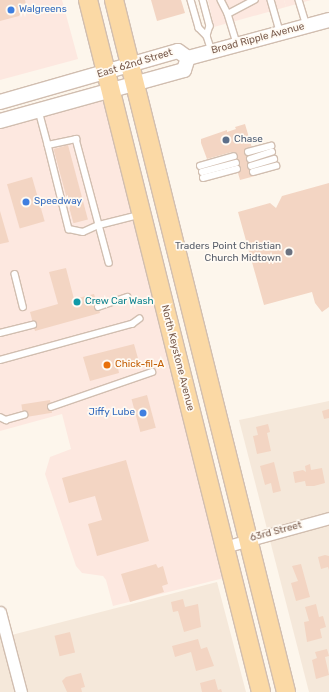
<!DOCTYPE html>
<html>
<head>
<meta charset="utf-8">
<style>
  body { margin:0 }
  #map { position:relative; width:329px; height:692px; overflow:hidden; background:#fdf6ec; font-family:Rubik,sans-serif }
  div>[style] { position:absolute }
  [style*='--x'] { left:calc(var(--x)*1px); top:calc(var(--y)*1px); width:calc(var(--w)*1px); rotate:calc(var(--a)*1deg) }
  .residential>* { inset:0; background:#f5e8da }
  .commercial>* { inset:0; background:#fde8e0 }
  .building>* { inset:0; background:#f3d5c3; transform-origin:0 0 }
  .roads { filter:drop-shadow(1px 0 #d1beb0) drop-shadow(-1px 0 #d1beb0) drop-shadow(0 1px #d1beb0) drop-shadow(0 -1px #d1beb0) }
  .service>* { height:5.5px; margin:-2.75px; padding:0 2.75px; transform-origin:2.75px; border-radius:2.75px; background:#fff }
  .minor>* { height:11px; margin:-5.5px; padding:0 5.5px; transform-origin:5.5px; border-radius:5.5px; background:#fff }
  .tertiary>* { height:14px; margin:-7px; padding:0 7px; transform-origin:7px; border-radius:7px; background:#fff }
  .primary>* { height:18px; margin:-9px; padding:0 9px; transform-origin:9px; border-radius:9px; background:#fbd9a5 }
  .dots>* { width:11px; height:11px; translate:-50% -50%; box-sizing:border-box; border:2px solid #fffaf3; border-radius:50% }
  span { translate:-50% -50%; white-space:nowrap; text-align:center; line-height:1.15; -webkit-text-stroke:3.5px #fffaf3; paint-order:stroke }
  .shop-label { font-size:10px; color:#366cbe }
  .left { translate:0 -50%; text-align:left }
  .right { translate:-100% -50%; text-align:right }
  .street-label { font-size:10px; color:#7a5c4d }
  .service-label { font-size:10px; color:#4e5e75 }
  .worship-label { font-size:10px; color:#5b616d }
  .culture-label { font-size:10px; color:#0d838f }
  .food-label { font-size:10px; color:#c56008 }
</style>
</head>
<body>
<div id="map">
  <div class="residential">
    <i style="clip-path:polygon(329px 401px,329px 692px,309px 692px,239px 420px)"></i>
    <i style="clip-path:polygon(217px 582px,246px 692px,0 692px,0 638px)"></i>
  </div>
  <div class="commercial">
    <i style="clip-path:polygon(0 0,62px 0,78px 59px,0 80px)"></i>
    <i style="clip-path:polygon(208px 0,284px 0,286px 7px,214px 27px)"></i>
    <i style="clip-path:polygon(284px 0,311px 0,286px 7px)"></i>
    <i style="clip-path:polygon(101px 100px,108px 107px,224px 578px,113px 606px,106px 580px,103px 576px,82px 573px,76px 566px,45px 474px,50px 457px,71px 449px,62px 414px,0 431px,0 127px)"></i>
  </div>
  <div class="building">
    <i style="clip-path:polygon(0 0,25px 0,26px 5px,19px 16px,0 21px)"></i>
    <i style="clip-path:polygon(151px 0,181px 0,185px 13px,157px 21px)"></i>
    <i style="clip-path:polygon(245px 124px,252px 148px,247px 150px,255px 176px,240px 180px,232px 152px,207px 159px,201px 143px,201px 139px,227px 130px,227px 132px,236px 129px,235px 127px)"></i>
    <i style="left:68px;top:145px;width:77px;height:15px;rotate:75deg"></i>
    <i style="left:32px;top:177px;width:46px;height:26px;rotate:74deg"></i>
    <i style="clip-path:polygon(329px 183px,329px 307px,322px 312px,315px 303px,312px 292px,264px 305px,238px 212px,270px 203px,276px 208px,282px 196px)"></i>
    <i style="clip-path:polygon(0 211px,9px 242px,0 244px)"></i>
    <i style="clip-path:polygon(66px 268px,74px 299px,94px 294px,100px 313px,35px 331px,30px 312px,58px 304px,49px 272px)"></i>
    <i style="clip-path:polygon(134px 344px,139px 362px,118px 368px,119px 373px,90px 381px,83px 357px)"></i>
    <i style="left:147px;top:395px;width:34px;height:16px;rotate:75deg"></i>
    <i style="left:50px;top:400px;width:13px;height:29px;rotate:81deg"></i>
    <i style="clip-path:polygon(329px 409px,329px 418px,324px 419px,322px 411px)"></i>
    <i style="clip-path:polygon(268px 424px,270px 432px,267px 433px,271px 451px,257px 454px,253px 436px,258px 435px,256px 427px)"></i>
    <i style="clip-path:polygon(126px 460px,149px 541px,97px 556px,88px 524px,102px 520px,95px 496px,69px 503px,62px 478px)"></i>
    <i style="clip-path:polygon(274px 462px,281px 491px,273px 493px,271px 483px,265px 485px,260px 466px)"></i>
    <i style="clip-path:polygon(310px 464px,311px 470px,322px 468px,325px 483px,314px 486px,306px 486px,305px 481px,295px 483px,293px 472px,303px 470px,306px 472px,305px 466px)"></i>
    <i style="clip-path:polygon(325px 555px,329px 556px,329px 570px,328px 567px,321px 569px,318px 557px)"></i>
    <i style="clip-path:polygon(156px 564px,158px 568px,163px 566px,168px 584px,162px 586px,164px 592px,130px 602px,121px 574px)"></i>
    <i style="clip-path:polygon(301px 564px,310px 597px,296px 601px,291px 583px,298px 581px,292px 566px)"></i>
    <i style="clip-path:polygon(183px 599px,185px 607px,198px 604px,201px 627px,184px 632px,178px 611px,173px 612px,171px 602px)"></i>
    <i style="clip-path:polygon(316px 604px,319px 617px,323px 616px,326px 627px,320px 629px,322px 638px,307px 642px,304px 622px,309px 621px,305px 607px)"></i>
    <i style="left:70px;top:632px;width:21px;height:16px;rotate:76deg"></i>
    <i style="clip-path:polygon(198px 639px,201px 649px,207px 647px,214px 666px,196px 671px,191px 652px,175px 657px,172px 646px)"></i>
    <i style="clip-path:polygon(327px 649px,329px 656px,325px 657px,329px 675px,316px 679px,312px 660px,317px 658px,315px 652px)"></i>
    <i style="clip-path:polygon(81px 673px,85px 687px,81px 688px,82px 692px,67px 692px,62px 681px,66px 677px)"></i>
    <i style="clip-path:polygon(215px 679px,218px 690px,221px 689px,222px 692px,202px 692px,200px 683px)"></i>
  </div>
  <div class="roads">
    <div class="service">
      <i style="--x:191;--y:0;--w:29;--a:74"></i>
      <i style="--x:199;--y:28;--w:11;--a:45"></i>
      <i style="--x:203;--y:0;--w:27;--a:75"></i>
      <i style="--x:210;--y:26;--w:10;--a:107"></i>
      <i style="--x:207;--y:36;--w:16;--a:72"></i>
      <i style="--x:221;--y:0;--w:16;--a:63"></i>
      <i style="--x:228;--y:14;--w:31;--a:73"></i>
      <i style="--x:271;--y:0;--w:33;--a:74"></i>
      <i style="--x:299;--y:0;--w:27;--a:73"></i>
      <i style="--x:228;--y:14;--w:30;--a:-28"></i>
      <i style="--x:39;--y:111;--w:35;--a:75"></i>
      <i style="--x:48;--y:145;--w:29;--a:-12"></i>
      <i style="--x:76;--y:139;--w:89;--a:75"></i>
      <i style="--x:99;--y:225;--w:41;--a:-14"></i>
      <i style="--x:48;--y:145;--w:87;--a:76"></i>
      <i style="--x:69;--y:229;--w:14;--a:12"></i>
      <i style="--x:83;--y:232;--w:17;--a:-24"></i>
      <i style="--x:99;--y:225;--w:39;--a:75"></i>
      <i style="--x:248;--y:152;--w:24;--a:-15"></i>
      <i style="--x:250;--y:159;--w:23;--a:-18"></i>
      <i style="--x:200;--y:166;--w:35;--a:-16"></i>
      <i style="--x:251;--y:166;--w:24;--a:-17"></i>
      <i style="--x:202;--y:172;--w:35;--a:-15"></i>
      <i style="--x:253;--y:172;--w:24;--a:-15"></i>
      <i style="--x:203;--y:178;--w:35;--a:-15"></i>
      <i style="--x:15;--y:274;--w:34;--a:76"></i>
      <i style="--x:98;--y:307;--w:31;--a:-19"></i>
      <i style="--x:0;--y:333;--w:34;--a:-14"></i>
      <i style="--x:0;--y:360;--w:137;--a:-15.3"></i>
      <i style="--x:132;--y:324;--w:9;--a:-36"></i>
      <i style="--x:51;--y:407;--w:107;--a:-19.1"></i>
      <i style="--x:0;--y:417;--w:7;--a:27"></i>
      <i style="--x:6;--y:420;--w:19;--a:-16"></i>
    </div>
    <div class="minor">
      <i style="--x:224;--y:547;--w:109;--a:-15.4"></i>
      <i style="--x:0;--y:612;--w:83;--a:75.3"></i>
    </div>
    <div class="tertiary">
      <i style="--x:188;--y:58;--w:146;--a:-15.1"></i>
      <i style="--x:0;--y:102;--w:185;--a:-16"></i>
      <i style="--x:178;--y:51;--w:12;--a:35"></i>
      <i style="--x:0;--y:121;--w:191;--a:-15.5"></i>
      <i style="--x:184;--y:70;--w:13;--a:-72"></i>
    </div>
    <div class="primary">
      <i style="--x:88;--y:0;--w:713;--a:75.96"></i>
      <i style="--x:114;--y:0;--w:713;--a:76.04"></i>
    </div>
  </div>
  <div class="dots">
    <i style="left:11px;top:10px;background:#3f7fe0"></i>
    <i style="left:226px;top:140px;background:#5c6f8a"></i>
    <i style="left:26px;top:202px;background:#3f7fe0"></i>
    <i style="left:289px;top:252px;background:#6b7280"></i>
    <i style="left:77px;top:302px;background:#0f9aa8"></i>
    <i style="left:107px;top:365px;background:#e8710a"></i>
    <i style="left:143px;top:413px;background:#3f7fe0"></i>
  </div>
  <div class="shop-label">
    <span class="left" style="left:19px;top:10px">Walgreens</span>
    <span class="left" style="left:34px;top:202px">Speedway</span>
    <span class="right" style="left:135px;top:413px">Jiffy Lube</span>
  </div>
  <div class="street-label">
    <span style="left:258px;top:39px;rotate:-15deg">Broad Ripple Avenue</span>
    <span style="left:135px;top:64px;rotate:-17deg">East 62nd Street</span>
    <span style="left:177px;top:358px;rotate:76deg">North Keystone Avenue</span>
    <span style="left:276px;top:532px;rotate:-15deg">63rd Street</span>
  </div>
  <div class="service-label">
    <span class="left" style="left:234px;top:140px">Chase</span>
  </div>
  <div class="worship-label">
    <span class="right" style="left:281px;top:252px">Traders Point Christian<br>Church Midtown</span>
  </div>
  <div class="culture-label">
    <span class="left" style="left:85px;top:302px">Crew Car Wash</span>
  </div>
  <div class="food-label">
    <span class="left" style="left:115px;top:365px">Chick-fil-A</span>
  </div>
</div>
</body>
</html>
